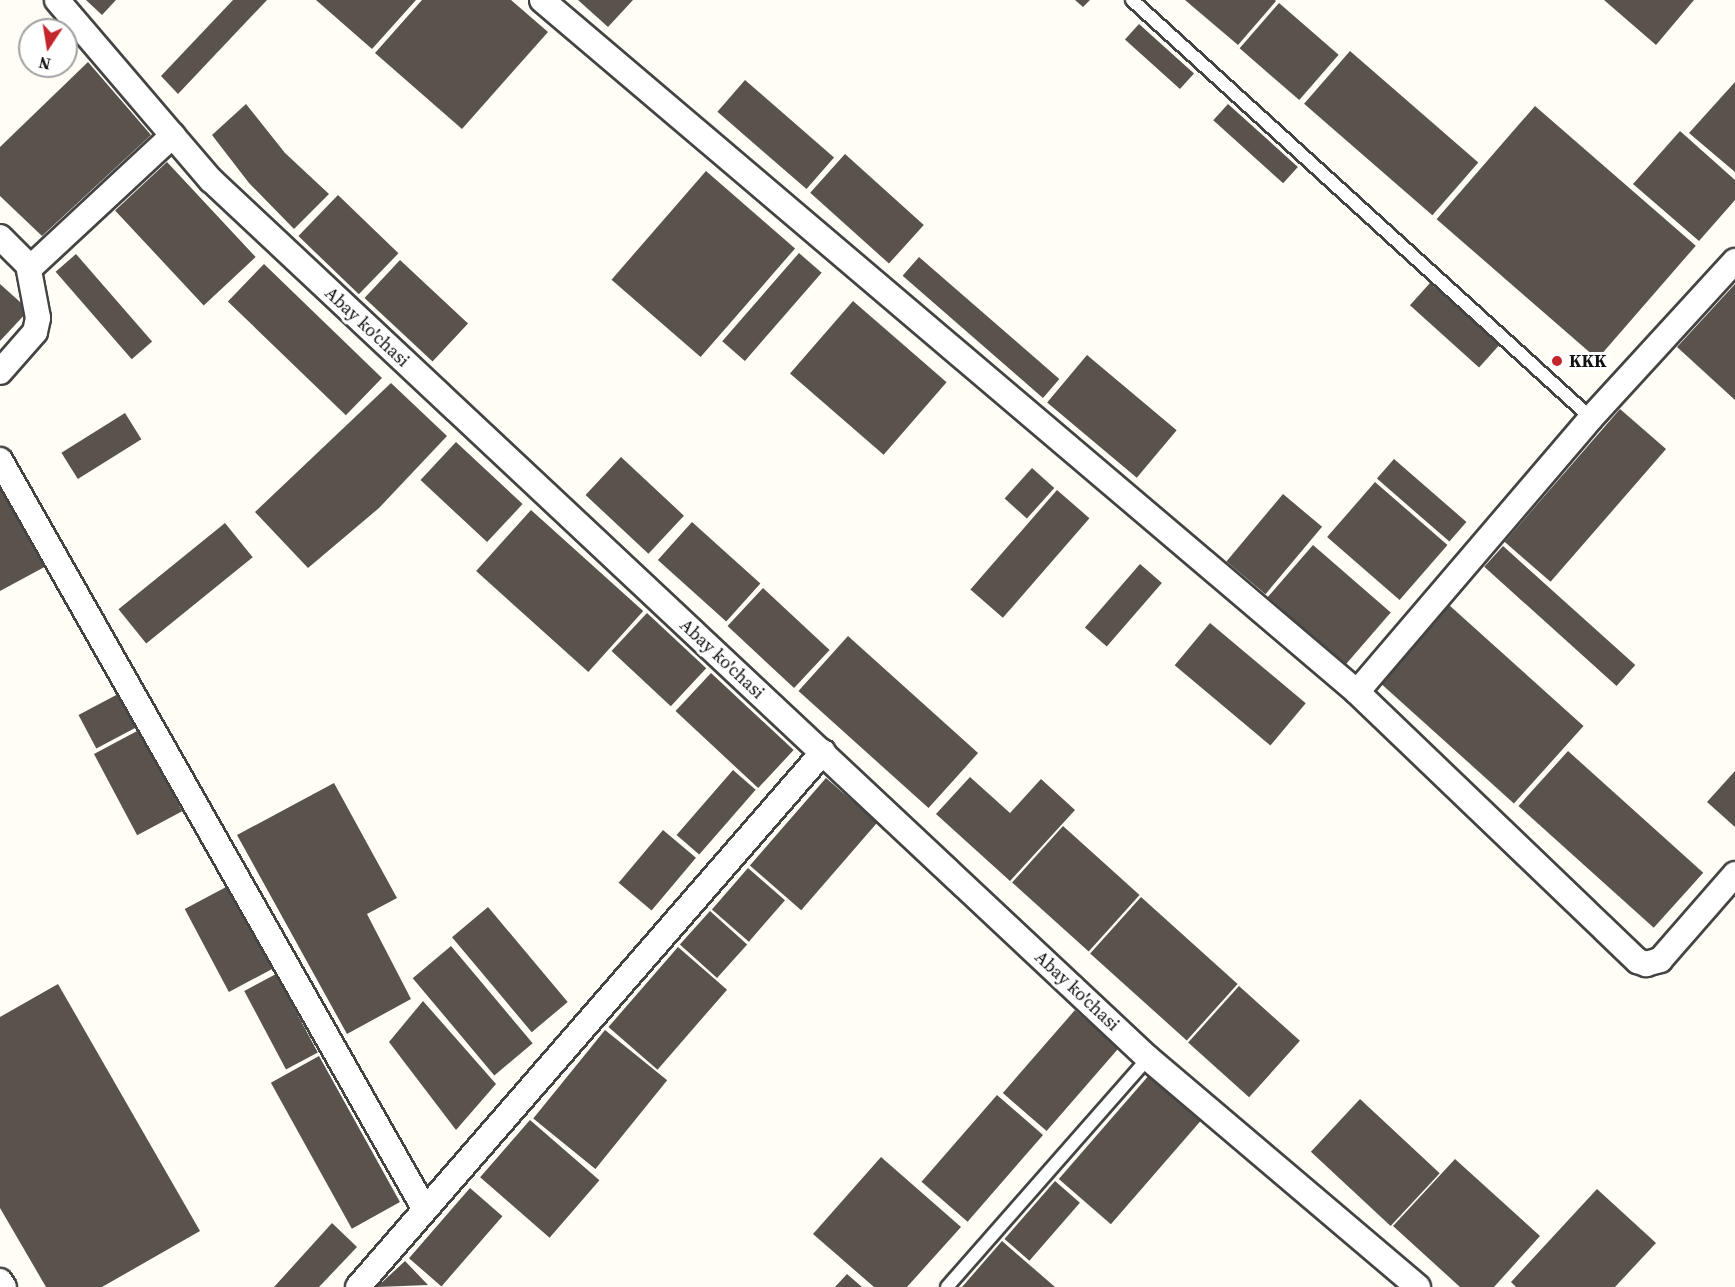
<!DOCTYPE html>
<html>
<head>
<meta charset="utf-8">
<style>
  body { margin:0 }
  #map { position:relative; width:1735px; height:1287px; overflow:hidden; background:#fffdf5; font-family:"Source Serif 4",serif }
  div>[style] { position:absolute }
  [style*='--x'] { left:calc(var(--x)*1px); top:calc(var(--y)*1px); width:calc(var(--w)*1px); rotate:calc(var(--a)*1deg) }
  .building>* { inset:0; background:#5a524d; transform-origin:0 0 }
  .roads { filter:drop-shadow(2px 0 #444) drop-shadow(-2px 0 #444) drop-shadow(0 2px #444) drop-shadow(0 -2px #444) }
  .service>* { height:12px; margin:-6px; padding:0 6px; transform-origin:6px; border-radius:6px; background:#fff }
  .minor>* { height:24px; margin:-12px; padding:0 12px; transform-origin:12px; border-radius:12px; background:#fff }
  .dots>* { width:16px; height:16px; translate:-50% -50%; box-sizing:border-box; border:3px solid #fff; border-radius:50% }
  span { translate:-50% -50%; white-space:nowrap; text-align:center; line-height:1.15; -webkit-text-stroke:6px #fff; paint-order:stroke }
  .street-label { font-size:18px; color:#111 }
  .poi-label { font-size:18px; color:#111; font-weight:700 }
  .left { translate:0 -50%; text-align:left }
  .north { position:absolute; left:18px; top:18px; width:60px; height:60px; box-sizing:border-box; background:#fff; border:2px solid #a0a0a0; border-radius:50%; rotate:192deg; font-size:16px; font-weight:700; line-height:24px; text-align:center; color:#111 }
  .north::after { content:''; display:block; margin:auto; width:21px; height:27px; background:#c4262e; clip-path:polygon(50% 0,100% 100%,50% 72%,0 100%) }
</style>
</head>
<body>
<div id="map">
  <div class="building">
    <i style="clip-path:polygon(86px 0,116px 0,102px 15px)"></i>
    <i style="clip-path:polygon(233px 0,267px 0,178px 94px,161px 76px)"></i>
    <i style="clip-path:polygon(316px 0,416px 0,372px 49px)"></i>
    <i style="clip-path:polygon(422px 0,511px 0,548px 32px,462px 129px,375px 53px)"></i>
    <i style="clip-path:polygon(578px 0,633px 0,608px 27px)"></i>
    <i style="clip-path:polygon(1075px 0,1090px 0,1083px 7px)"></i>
    <i style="clip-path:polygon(1185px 0,1275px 0,1276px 1px,1238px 45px)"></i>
    <i style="clip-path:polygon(1604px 0,1694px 0,1656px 45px)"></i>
    <i style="left:1279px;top:3px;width:79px;height:60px;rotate:41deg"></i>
    <i style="left:1139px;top:24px;width:74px;height:21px;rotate:42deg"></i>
    <i style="left:1350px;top:51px;width:170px;height:70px;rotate:41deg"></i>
    <i style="clip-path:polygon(88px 62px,151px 135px,42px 236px,0 196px,0 147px)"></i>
    <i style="left:745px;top:80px;width:118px;height:42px;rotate:41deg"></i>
    <i style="clip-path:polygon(1735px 82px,1735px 172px,1689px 133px)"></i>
    <i style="clip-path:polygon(246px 104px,285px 153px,329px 194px,294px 229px,249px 183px,212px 135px)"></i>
    <i style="left:1228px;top:104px;width:94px;height:22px;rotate:42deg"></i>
    <i style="left:1535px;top:106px;width:213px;height:150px;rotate:41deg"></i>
    <i style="clip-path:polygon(1680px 131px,1735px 180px,1735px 200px,1699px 241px,1633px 184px)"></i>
    <i style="left:845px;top:154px;width:106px;height:52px;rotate:42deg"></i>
    <i style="left:167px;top:162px;width:130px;height:71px;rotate:47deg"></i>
    <i style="left:706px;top:171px;width:118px;height:144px;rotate:41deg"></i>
    <i style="left:338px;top:195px;width:84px;height:57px;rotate:44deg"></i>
    <i style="left:799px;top:253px;width:30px;height:117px;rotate:41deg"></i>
    <i style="left:76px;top:254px;width:116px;height:27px;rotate:49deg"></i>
    <i style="left:919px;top:257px;width:186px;height:25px;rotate:41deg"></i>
    <i style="left:400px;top:260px;width:93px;height:52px;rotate:43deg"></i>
    <i style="left:264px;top:264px;width:164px;height:52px;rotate:44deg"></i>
    <i style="left:1430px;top:283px;width:93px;height:30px;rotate:42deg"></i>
    <i style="clip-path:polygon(0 284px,29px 310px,0 341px)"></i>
    <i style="clip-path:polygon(1735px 284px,1735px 400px,1677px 347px)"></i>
    <i style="left:853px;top:301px;width:124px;height:96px;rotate:41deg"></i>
    <i style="left:1087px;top:355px;width:117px;height:62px;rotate:40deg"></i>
    <i style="clip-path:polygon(391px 383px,447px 436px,379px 508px,308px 568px,255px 512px)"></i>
    <i style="left:1620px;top:409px;width:61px;height:176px;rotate:41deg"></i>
    <i style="left:125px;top:413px;width:31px;height:75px;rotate:58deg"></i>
    <i style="left:456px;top:442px;width:91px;height:52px;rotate:43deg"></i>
    <i style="left:621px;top:457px;width:86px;height:52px;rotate:43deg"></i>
    <i style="left:1394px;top:459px;width:96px;height:26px;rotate:41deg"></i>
    <i style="left:1032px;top:468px;width:30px;height:41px;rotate:42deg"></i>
    <i style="clip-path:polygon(0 476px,50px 564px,0 591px)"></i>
    <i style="left:1375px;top:482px;width:96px;height:73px;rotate:41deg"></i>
    <i style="left:1057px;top:490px;width:43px;height:132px;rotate:41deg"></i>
    <i style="left:1283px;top:494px;width:51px;height:88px;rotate:40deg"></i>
    <i style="left:531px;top:510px;width:151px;height:82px;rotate:42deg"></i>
    <i style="left:692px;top:522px;width:92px;height:51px;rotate:42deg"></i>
    <i style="left:225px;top:523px;width:44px;height:137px;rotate:51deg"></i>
    <i style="left:1313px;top:545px;width:103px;height:69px;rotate:41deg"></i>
    <i style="left:1503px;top:546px;width:178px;height:28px;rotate:42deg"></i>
    <i style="left:1140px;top:564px;width:29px;height:84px;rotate:41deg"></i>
    <i style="left:763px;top:588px;width:91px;height:52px;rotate:43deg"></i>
    <i style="left:1449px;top:605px;width:181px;height:104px;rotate:42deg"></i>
    <i style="left:647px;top:613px;width:81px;height:52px;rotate:43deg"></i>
    <i style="left:1210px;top:623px;width:125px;height:55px;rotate:40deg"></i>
    <i style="left:848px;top:636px;width:175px;height:74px;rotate:42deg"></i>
    <i style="left:711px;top:673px;width:113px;height:52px;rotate:43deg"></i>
    <i style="left:120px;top:693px;width:38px;height:47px;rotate:62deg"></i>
    <i style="left:139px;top:730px;width:92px;height:51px;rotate:62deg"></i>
    <i style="left:1568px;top:751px;width:182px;height:74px;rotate:42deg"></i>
    <i style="left:733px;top:770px;width:30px;height:86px;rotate:41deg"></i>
    <i style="clip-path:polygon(1735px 771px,1735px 827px,1707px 802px)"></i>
    <i style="clip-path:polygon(970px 777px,1010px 813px,1041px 779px,1075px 810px,1010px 881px,936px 814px)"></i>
    <i style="left:826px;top:778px;width:68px;height:116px;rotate:41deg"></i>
    <i style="clip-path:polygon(334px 783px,397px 898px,367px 914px,411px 999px,347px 1034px,237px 835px)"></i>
    <i style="left:1063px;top:826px;width:103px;height:76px;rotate:42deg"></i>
    <i style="left:663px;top:830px;width:43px;height:69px;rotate:40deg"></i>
    <i style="left:748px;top:868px;width:49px;height:55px;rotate:41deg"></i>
    <i style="left:228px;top:886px;width:94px;height:49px;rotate:62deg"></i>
    <i style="left:1141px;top:897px;width:130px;height:76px;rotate:42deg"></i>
    <i style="left:488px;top:907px;width:124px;height:47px;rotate:50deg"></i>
    <i style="left:710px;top:911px;width:50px;height:45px;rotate:42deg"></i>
    <i style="left:451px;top:946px;width:127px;height:50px;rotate:50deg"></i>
    <i style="left:678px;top:947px;width:65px;height:106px;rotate:41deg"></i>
    <i style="left:276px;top:974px;width:89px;height:36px;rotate:62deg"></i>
    <i style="clip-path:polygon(58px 984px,200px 1231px,102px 1287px,46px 1287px,0 1208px,0 1017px)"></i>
    <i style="left:1239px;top:986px;width:82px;height:76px;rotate:42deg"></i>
    <i style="clip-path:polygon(423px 1001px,496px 1084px,456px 1130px,389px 1042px)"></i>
    <i style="left:1075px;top:1010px;width:58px;height:110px;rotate:41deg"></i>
    <i style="left:605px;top:1030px;width:80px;height:114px;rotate:39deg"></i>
    <i style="left:319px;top:1056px;width:167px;height:55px;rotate:61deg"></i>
    <i style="left:1150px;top:1074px;width:69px;height:139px;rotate:41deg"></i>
    <i style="left:997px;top:1095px;width:61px;height:115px;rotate:41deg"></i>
    <i style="left:1360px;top:1099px;width:109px;height:72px;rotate:43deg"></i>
    <i style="left:530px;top:1120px;width:92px;height:76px;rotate:41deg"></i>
    <i style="clip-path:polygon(881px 1157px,961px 1227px,907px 1287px,874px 1287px,813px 1234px)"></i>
    <i style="clip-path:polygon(1455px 1159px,1540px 1236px,1494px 1287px,1460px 1287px,1393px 1226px)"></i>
    <i style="left:1055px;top:1181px;width:33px;height:77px;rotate:41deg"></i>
    <i style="left:470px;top:1188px;width:43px;height:93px;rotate:41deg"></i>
    <i style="clip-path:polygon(1597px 1189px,1656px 1243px,1615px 1287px,1516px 1287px,1511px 1282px)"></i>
    <i style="clip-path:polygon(332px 1223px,357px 1247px,319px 1287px,274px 1287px)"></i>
    <i style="clip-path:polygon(1002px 1241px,1055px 1287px,962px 1287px)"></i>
    <i style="clip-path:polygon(405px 1261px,428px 1285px,377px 1287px)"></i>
    <i style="clip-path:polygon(847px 1274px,862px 1287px,835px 1287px)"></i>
  </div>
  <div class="roads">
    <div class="service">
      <i style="--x:1132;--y:0;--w:621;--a:42.32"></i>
      <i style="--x:947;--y:1287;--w:305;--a:-48.7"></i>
    </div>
    <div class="minor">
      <i style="--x:57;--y:0;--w:237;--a:49.5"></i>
      <i style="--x:211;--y:180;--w:1284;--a:43.14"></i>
      <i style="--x:1148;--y:1058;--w:354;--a:40.3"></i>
      <i style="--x:542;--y:0;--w:1069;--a:40.33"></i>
      <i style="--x:1357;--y:692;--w:389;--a:43.8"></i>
      <i style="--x:1638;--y:961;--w:9;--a:21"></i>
      <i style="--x:1646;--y:964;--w:15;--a:-16"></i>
      <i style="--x:1660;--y:960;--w:114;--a:-48.9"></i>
      <i style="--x:0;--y:237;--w:40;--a:45"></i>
      <i style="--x:28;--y:265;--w:54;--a:79.3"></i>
      <i style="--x:38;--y:318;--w:14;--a:102"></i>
      <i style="--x:35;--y:332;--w:53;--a:131.2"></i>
      <i style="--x:30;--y:268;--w:195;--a:-42.9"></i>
      <i style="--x:0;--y:460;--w:860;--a:60.45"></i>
      <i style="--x:1357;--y:692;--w:360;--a:-49.5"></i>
      <i style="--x:1591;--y:418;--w:213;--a:-47.5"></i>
      <i style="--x:0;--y:1281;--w:7;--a:56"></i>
      <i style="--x:358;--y:1287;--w:709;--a:-49"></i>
    </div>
  </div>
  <div class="dots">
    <i style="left:1557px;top:361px;background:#c4262e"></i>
  </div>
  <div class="street-label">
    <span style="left:367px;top:327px;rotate:43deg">Abay ko'chasi</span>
    <span style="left:722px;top:659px;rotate:43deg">Abay ko'chasi</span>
    <span style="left:1077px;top:991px;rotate:43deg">Abay ko'chasi</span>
  </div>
  <div class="poi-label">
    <span class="left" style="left:1569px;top:361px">KKK</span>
  </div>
  <div class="north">N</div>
</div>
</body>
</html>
